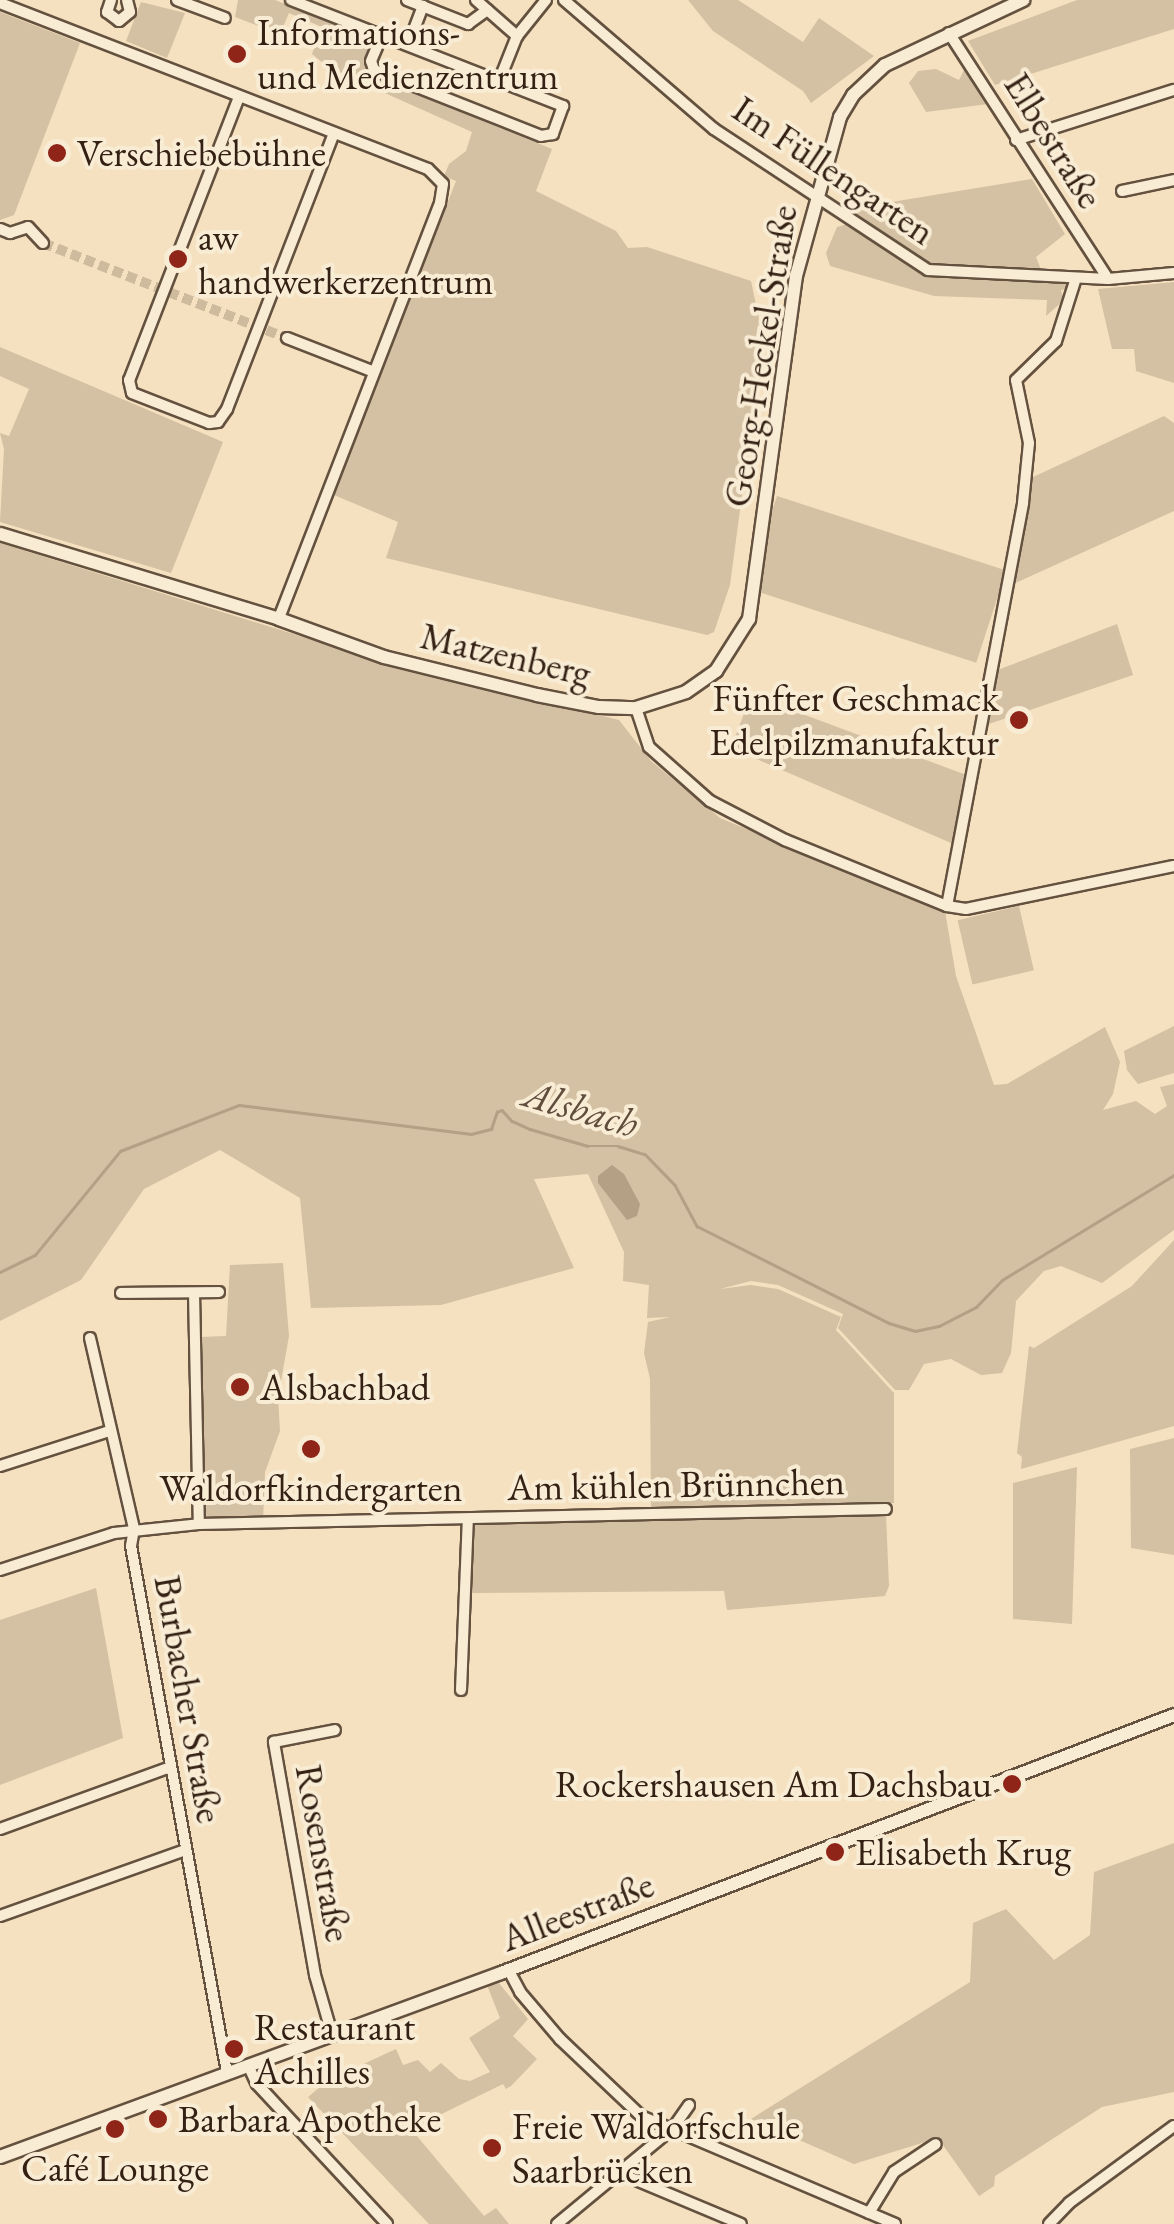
<!DOCTYPE html>
<html>
<head>
<meta charset="utf-8">
<style>
  body { margin:0 }
  #map { position:relative; width:1174px; height:2224px; overflow:hidden; background:#f5e1bf; font-family:"EB Garamond",serif }
  div>[style] { position:absolute }
  [style*='--x'] { left:calc(var(--x)*1px); top:calc(var(--y)*1px); width:calc(var(--w)*1px); rotate:calc(var(--a)*1deg) }
  .green>* { inset:0; background:#d4c0a2; transform-origin:0 0 }
  .water>* { inset:0; background:#b3a085 }
  .stream>* { height:2.5px; margin:-1.25px; padding:0 1.25px; transform-origin:1.25px; border-radius:1.25px; background:#b3a085 }
  .minor-tunnel>* { height:10px; margin-top:-5px; transform-origin:0; background:repeating-linear-gradient(90deg,#cebb9d 0 10px,transparent 0 15px) }
  .roads { filter:drop-shadow(2px 0 #64513f) drop-shadow(-2px 0 #64513f) drop-shadow(0 2px #64513f) drop-shadow(0 -2px #64513f) }
  .minor>* { height:10px; margin:-5px; padding:0 5px; transform-origin:5px; border-radius:5px; background:#f8ecd5 }
  .tertiary>* { height:12px; margin:-6px; padding:0 6px; transform-origin:6px; border-radius:6px; background:#f8ecd5 }
  .dots>* { width:28px; height:28px; translate:-50% -50%; box-sizing:border-box; border:5px solid #f8ecd5; border-radius:50% }
  span { translate:-50% -50%; white-space:nowrap; text-align:center; line-height:1.15; -webkit-text-stroke:8px #f8ecd5; paint-order:stroke }
  .poi-label { font-size:38px; color:#342114 }
  .left { translate:0 -50%; text-align:left }
  .right { translate:-100% -50%; text-align:right }
  .street-label { font-size:38px; color:#342114 }
  .water-label { font-size:40px; color:#604d3c; font-style:italic }
</style>
</head>
<body>
<div id="map">
  <div class="green">
    <i style="clip-path:polygon(238px 0,275px 0,373px 39px,364px 63px,373px 76px,552px 149px,536px 191px,616px 231px,628px 248px,647px 247px,751px 281px,763px 338px,730px 585px,714px 632px,707px 635px,386px 558px,398px 522px,334px 495px,456px 181px,444px 176px,449px 164px,466px 151px,472px 132px,329px 68px,312px 54px,322px 27px,289px 13px,280px 34px,235px 17px)"></i>
    <i style="clip-path:polygon(688px 0,738px 0,803px 42px,819px 18px,874px 56px,811px 103px,803px 91px,713px 31px)"></i>
    <i style="clip-path:polygon(1077px 0,1174px 0,1174px 29px,995px 85px,968px 41px)"></i>
    <i style="clip-path:polygon(141px 2px,185px 13px,167px 58px,126px 41px)"></i>
    <i style="clip-path:polygon(0 12px,80px 43px,14px 215px,0 220px)"></i>
    <i style="clip-path:polygon(966px 66px,988px 104px,926px 112px,909px 83px,918px 71px,936px 69px,959px 80px)"></i>
    <i style="clip-path:polygon(1032px 179px,1065px 234px,1036px 257px,1042px 272px,929px 265px,854px 213px,855px 208px)"></i>
    <i style="clip-path:polygon(851px 223px,924px 274px,1068px 281px,1066px 289px,1061px 290px,1064px 300px,1046px 316px,1047px 300px,934px 296px,830px 266px,826px 253px,837px 227px)"></i>
    <i style="clip-path:polygon(1174px 282px,1174px 383px,1136px 371px,1134px 349px,1112px 349px,1098px 289px)"></i>
    <i style="clip-path:polygon(0 347px,223px 442px,171px 573px,0 522px,4px 449px,0 433px,9px 436px,29px 389px,0 376px)"></i>
    <i style="clip-path:polygon(1164px 416px,1174px 423px,1174px 511px,1013px 584px,1031px 478px)"></i>
    <i style="left:777px;top:496px;width:241px;height:97px;rotate:18deg"></i>
    <i style="clip-path:polygon(0 543px,387px 663px,619px 720px,651px 761px,720px 818px,945px 911px,956px 976px,994px 1085px,1007px 1084px,1105px 1027px,1120px 1062px,1113px 1094px,1103px 1110px,1136px 1101px,1155px 1114px,1167px 1106px,1160px 1087px,1174px 1084px,1174px 1230px,1102px 1283px,1061px 1266px,1044px 1271px,1016px 1301px,1011px 1353px,1002px 1373px,981px 1375px,951px 1359px,924px 1364px,909px 1390px,895px 1390px,838px 1328px,843px 1314px,778px 1285px,751px 1281px,720px 1289px,751px 1285px,778px 1289px,841px 1317px,836px 1330px,894px 1393px,894px 1503px,651px 1513px,650px 1379px,644px 1353px,648px 1322px,670px 1317px,647px 1318px,649px 1285px,623px 1281px,624px 1252px,588px 1174px,534px 1179px,574px 1268px,441px 1305px,311px 1308px,300px 1198px,220px 1150px,144px 1189px,81px 1280px,0 1321px)"></i>
    <i style="clip-path:polygon(1117px 624px,1133px 675px,986px 725px,995px 671px)"></i>
    <i style="clip-path:polygon(751px 695px,969px 776px,958px 846px,731px 748px)"></i>
    <i style="left:1019px;top:906px;width:66px;height:63px;rotate:77deg"></i>
    <i style="clip-path:polygon(1174px 1026px,1174px 1073px,1138px 1084px,1127px 1070px,1124px 1051px)"></i>
    <i style="clip-path:polygon(1174px 1240px,1174px 1426px,1021px 1469px,1022px 1457px,1017px 1453px,1029px 1346px,1034px 1348px,1132px 1286px)"></i>
    <i style="clip-path:polygon(283px 1263px,289px 1336px,278px 1398px,280px 1431px,265px 1472px,263px 1521px,209px 1521px,203px 1514px,200px 1337px,226px 1336px,230px 1265px)"></i>
    <i style="clip-path:polygon(1174px 1438px,1174px 1555px,1131px 1548px,1130px 1449px)"></i>
    <i style="clip-path:polygon(1077px 1467px,1072px 1624px,1013px 1619px,1013px 1483px)"></i>
    <i style="clip-path:polygon(886px 1514px,889px 1586px,885px 1596px,727px 1610px,724px 1591px,469px 1593px,473px 1525px)"></i>
    <i style="clip-path:polygon(96px 1588px,123px 1738px,0 1785px,0 1620px)"></i>
    <i style="clip-path:polygon(1174px 1843px,1174px 2092px,1102px 2107px,995px 2176px,994px 2186px,979px 2196px,938px 2138px,854px 2164px,751px 2119px,970px 1982px,973px 1923px,1006px 1909px,1054px 1960px,1090px 1935px,1094px 1872px)"></i>
    <i style="clip-path:polygon(499px 1983px,528px 2019px,513px 2036px,537px 2059px,511px 2086px,506px 2089px,503px 2084px,411px 2129px,484px 2216px,496px 2208px,509px 2224px,429px 2224px,308px 2097px,327px 2081px,321px 2074px,338px 2067px,344px 2073px,396px 2049px,403px 2065px,418px 2060px,430px 2072px,441px 2063px,459px 2079px,470px 2081px,490px 2072px,469px 2038px,500px 2018px,487px 1985px)"></i>
  </div>
  <div class="water">
    <i style="clip-path:polygon(612px 1165px,624px 1174px,640px 1204px,637px 1216px,627px 1220px,598px 1183px,598px 1176px)"></i>
  </div>
  <div class="stream">
    <i style="--x:0;--y:1272;--w:39;--a:-26"></i>
    <i style="--x:35;--y:1255;--w:134;--a:-50.7"></i>
    <i style="--x:120;--y:1151;--w:128;--a:-21.1"></i>
    <i style="--x:239;--y:1105;--w:234;--a:7.1"></i>
    <i style="--x:471;--y:1134;--w:21;--a:-14"></i>
    <i style="--x:491;--y:1129;--w:18;--a:-71"></i>
    <i style="--x:497;--y:1112;--w:5;--a:-22"></i>
    <i style="--x:502;--y:1110;--w:15;--a:48"></i>
    <i style="--x:512;--y:1121;--w:20;--a:24"></i>
    <i style="--x:530;--y:1129;--w:60;--a:16.3"></i>
    <i style="--x:588;--y:1146;--w:30;--a:0"></i>
    <i style="--x:618;--y:1146;--w:28;--a:17"></i>
    <i style="--x:645;--y:1154;--w:43;--a:45.9"></i>
    <i style="--x:675;--y:1185;--w:47;--a:61.8"></i>
    <i style="--x:697;--y:1226;--w:215;--a:26.8"></i>
    <i style="--x:889;--y:1323;--w:27;--a:17"></i>
    <i style="--x:915;--y:1331;--w:25;--a:-12"></i>
    <i style="--x:939;--y:1326;--w:42;--a:-27.2"></i>
    <i style="--x:976;--y:1307;--w:37;--a:-46"></i>
    <i style="--x:1002;--y:1280;--w:202;--a:-31.4"></i>
  </div>
  <div class="minor-tunnel">
    <i style="--x:43;--y:243;--w:262;--a:21.3"></i>
  </div>
  <div class="roads">
    <div class="minor">
      <i style="--x:111;--y:0;--w:13;--a:108"></i>
      <i style="--x:107;--y:12;--w:15;--a:37"></i>
      <i style="--x:119;--y:21;--w:14;--a:-39"></i>
      <i style="--x:130;--y:12;--w:12;--a:-104"></i>
      <i style="--x:177;--y:0;--w:51;--a:20.6"></i>
      <i style="--x:291;--y:0;--w:223;--a:21.3"></i>
      <i style="--x:499;--y:81;--w:69;--a:21.3"></i>
      <i style="--x:563;--y:106;--w:30;--a:110"></i>
      <i style="--x:553;--y:134;--w:12;--a:171"></i>
      <i style="--x:541;--y:136;--w:180;--a:-158.4"></i>
      <i style="--x:374;--y:70;--w:9;--a:-108"></i>
      <i style="--x:371;--y:61;--w:28;--a:-67"></i>
      <i style="--x:407;--y:0;--w:66;--a:21.5"></i>
      <i style="--x:468;--y:24;--w:24;--a:-36"></i>
      <i style="--x:476;--y:0;--w:55;--a:41.3"></i>
      <i style="--x:564;--y:0;--w:198;--a:40.7"></i>
      <i style="--x:714;--y:129;--w:256;--a:33.4"></i>
      <i style="--x:928;--y:270;--w:180;--a:2.9"></i>
      <i style="--x:1108;--y:279;--w:66;--a:-5.2"></i>
      <i style="--x:0;--y:3;--w:459;--a:21.2"></i>
      <i style="--x:428;--y:169;--w:21;--a:45"></i>
      <i style="--x:443;--y:184;--w:19;--a:99"></i>
      <i style="--x:440;--y:203;--w:446;--a:111.2"></i>
      <i style="--x:949;--y:33;--w:293;--a:57.1"></i>
      <i style="--x:408;--y:45;--w:42;--a:-69"></i>
      <i style="--x:499;--y:81;--w:48;--a:-68.2"></i>
      <i style="--x:517;--y:36;--w:46;--a:-51.1"></i>
      <i style="--x:239;--y:97;--w:304;--a:111.2"></i>
      <i style="--x:129;--y:380;--w:13;--a:77"></i>
      <i style="--x:132;--y:393;--w:83;--a:21.3"></i>
      <i style="--x:209;--y:423;--w:9;--a:-6"></i>
      <i style="--x:218;--y:422;--w:16;--a:-55"></i>
      <i style="--x:227;--y:409;--w:296;--a:-68.8"></i>
      <i style="--x:1016;--y:140;--w:166;--a:-17.6"></i>
      <i style="--x:1122;--y:191;--w:53;--a:-11.9"></i>
      <i style="--x:0;--y:229;--w:11;--a:22"></i>
      <i style="--x:10;--y:233;--w:19;--a:-18"></i>
      <i style="--x:28;--y:227;--w:22;--a:47"></i>
      <i style="--x:287;--y:338;--w:93;--a:21.3"></i>
      <i style="--x:636;--y:708;--w:41;--a:71.6"></i>
      <i style="--x:649;--y:747;--w:81;--a:41.5"></i>
      <i style="--x:710;--y:801;--w:85;--a:27.5"></i>
      <i style="--x:785;--y:840;--w:175;--a:22.2"></i>
      <i style="--x:947;--y:906;--w:19;--a:9"></i>
      <i style="--x:966;--y:909;--w:212;--a:-11.7"></i>
      <i style="--x:947;--y:906;--w:410;--a:-79.3"></i>
      <i style="--x:1023;--y:503;--w:60;--a:-84.3"></i>
      <i style="--x:1029;--y:443;--w:64;--a:-101.7"></i>
      <i style="--x:1016;--y:380;--w:56;--a:-44.3"></i>
      <i style="--x:1056;--y:341;--w:66;--a:-72.4"></i>
      <i style="--x:121;--y:1293;--w:98;--a:-0.6"></i>
      <i style="--x:194;--y:1293;--w:231;--a:88.8"></i>
      <i style="--x:90;--y:1338;--w:196;--a:77"></i>
      <i style="--x:134;--y:1529;--w:17;--a:100"></i>
      <i style="--x:131;--y:1546;--w:535;--a:79.66"></i>
      <i style="--x:0;--y:1466;--w:114;--a:-17.8"></i>
      <i style="--x:0;--y:1570;--w:120;--a:-18"></i>
      <i style="--x:114;--y:1533;--w:85;--a:-6"></i>
      <i style="--x:199;--y:1524;--w:687;--a:-1.25"></i>
      <i style="--x:461;--y:1690;--w:171;--a:-87.7"></i>
      <i style="--x:0;--y:1829;--w:181;--a:-20"></i>
      <i style="--x:0;--y:1916;--w:196;--a:-19.6"></i>
      <i style="--x:508;--y:1969;--w:26;--a:62"></i>
      <i style="--x:520;--y:1992;--w:62;--a:49.6"></i>
      <i style="--x:560;--y:2039;--w:112;--a:43.5"></i>
      <i style="--x:641;--y:2116;--w:276;--a:23"></i>
      <i style="--x:332;--y:2034;--w:61;--a:-106.1"></i>
      <i style="--x:315;--y:1975;--w:237;--a:-100"></i>
      <i style="--x:274;--y:1742;--w:62;--a:-11.1"></i>
      <i style="--x:248;--y:2065;--w:21;--a:65"></i>
      <i style="--x:257;--y:2084;--w:191;--a:47.1"></i>
      <i style="--x:619;--y:2173;--w:132;--a:22.7"></i>
      <i style="--x:869;--y:2213;--w:48;--a:-58.6"></i>
      <i style="--x:894;--y:2172;--w:50;--a:-33.7"></i>
      <i style="--x:557;--y:2224;--w:151;--a:-39.6"></i>
      <i style="--x:673;--y:2128;--w:28;--a:-55"></i>
      <i style="--x:1049;--y:2224;--w:29;--a:-46"></i>
      <i style="--x:1069;--y:2203;--w:130;--a:-36.3"></i>
    </div>
    <div class="tertiary">
      <i style="--x:0;--y:534;--w:292;--a:16.9"></i>
      <i style="--x:279;--y:619;--w:112;--a:19.9"></i>
      <i style="--x:384;--y:657;--w:158;--a:13.9"></i>
      <i style="--x:537;--y:695;--w:63;--a:11"></i>
      <i style="--x:599;--y:707;--w:37;--a:2"></i>
      <i style="--x:636;--y:708;--w:52;--a:-17.7"></i>
      <i style="--x:686;--y:692;--w:37;--a:-35"></i>
      <i style="--x:716;--y:671;--w:62;--a:-57.6"></i>
      <i style="--x:749;--y:619;--w:346;--a:-82.2"></i>
      <i style="--x:796;--y:276;--w:165;--a:-74.5"></i>
      <i style="--x:840;--y:117;--w:26;--a:-59"></i>
      <i style="--x:853;--y:95;--w:44;--a:-43.2"></i>
      <i style="--x:885;--y:65;--w:153;--a:-25.2"></i>
      <i style="--x:0;--y:2157;--w:534;--a:-20.17"></i>
      <i style="--x:501;--y:1973;--w:721;--a:-20.97"></i>
    </div>
  </div>
  <div class="dots">
    <i style="left:237px;top:54px;background:#8f2418"></i>
    <i style="left:57px;top:153px;background:#8f2418"></i>
    <i style="left:178px;top:259px;background:#8f2418"></i>
    <i style="left:1019px;top:720px;background:#8f2418"></i>
    <i style="left:240px;top:1387px;background:#8f2418"></i>
    <i style="left:311px;top:1449px;background:#8f2418"></i>
    <i style="left:1012px;top:1784px;background:#8f2418"></i>
    <i style="left:835px;top:1852px;background:#8f2418"></i>
    <i style="left:234px;top:2049px;background:#8f2418"></i>
    <i style="left:158px;top:2119px;background:#8f2418"></i>
    <i style="left:115px;top:2129px;background:#8f2418"></i>
    <i style="left:492px;top:2148px;background:#8f2418"></i>
  </div>
  <div class="poi-label">
    <span class="left" style="left:257px;top:54px">Informations-<br>und Medienzentrum</span>
    <span class="left" style="left:77px;top:153px">Verschiebebühne</span>
    <span class="left" style="left:198px;top:259px">aw<br>handwerkerzentrum</span>
    <span class="right" style="left:999px;top:720px">Fünfter Geschmack<br>Edelpilzmanufaktur</span>
    <span class="left" style="left:260px;top:1387px">Alsbachbad</span>
    <span style="left:311px;top:1488px">Waldorfkindergarten</span>
    <span class="right" style="left:992px;top:1784px">Rockershausen Am Dachsbau</span>
    <span class="left" style="left:855px;top:1852px">Elisabeth Krug</span>
    <span class="left" style="left:254px;top:2049px">Restaurant<br>Achilles</span>
    <span class="left" style="left:178px;top:2119px">Barbara Apotheke</span>
    <span class="left" style="left:512px;top:2148px">Freie Waldorfschule<br>Saarbrücken</span>
    <span style="left:115px;top:2168px">Café Lounge</span>
  </div>
  <div class="street-label">
    <span style="left:1054px;top:140px;rotate:58deg">Elbestraße</span>
    <span style="left:834px;top:170px;rotate:34deg">Im Füllengarten</span>
    <span style="left:760px;top:356px;rotate:-81deg">Georg-Heckel-Straße</span>
    <span style="left:506px;top:654px;rotate:13deg">Matzenberg</span>
    <span style="left:676px;top:1484px;rotate:-1deg">Am kühlen Brünnchen</span>
    <span style="left:189px;top:1699px;rotate:80deg">Burbacher Straße</span>
    <span style="left:324px;top:1853px;rotate:80deg">Rosenstraße</span>
    <span style="left:577px;top:1911px;rotate:-21deg">Alleestraße</span>
  </div>
  <div class="water-label">
    <span style="left:581px;top:1108px;rotate:16deg">Alsbach</span>
  </div>
</div>
</body>
</html>
